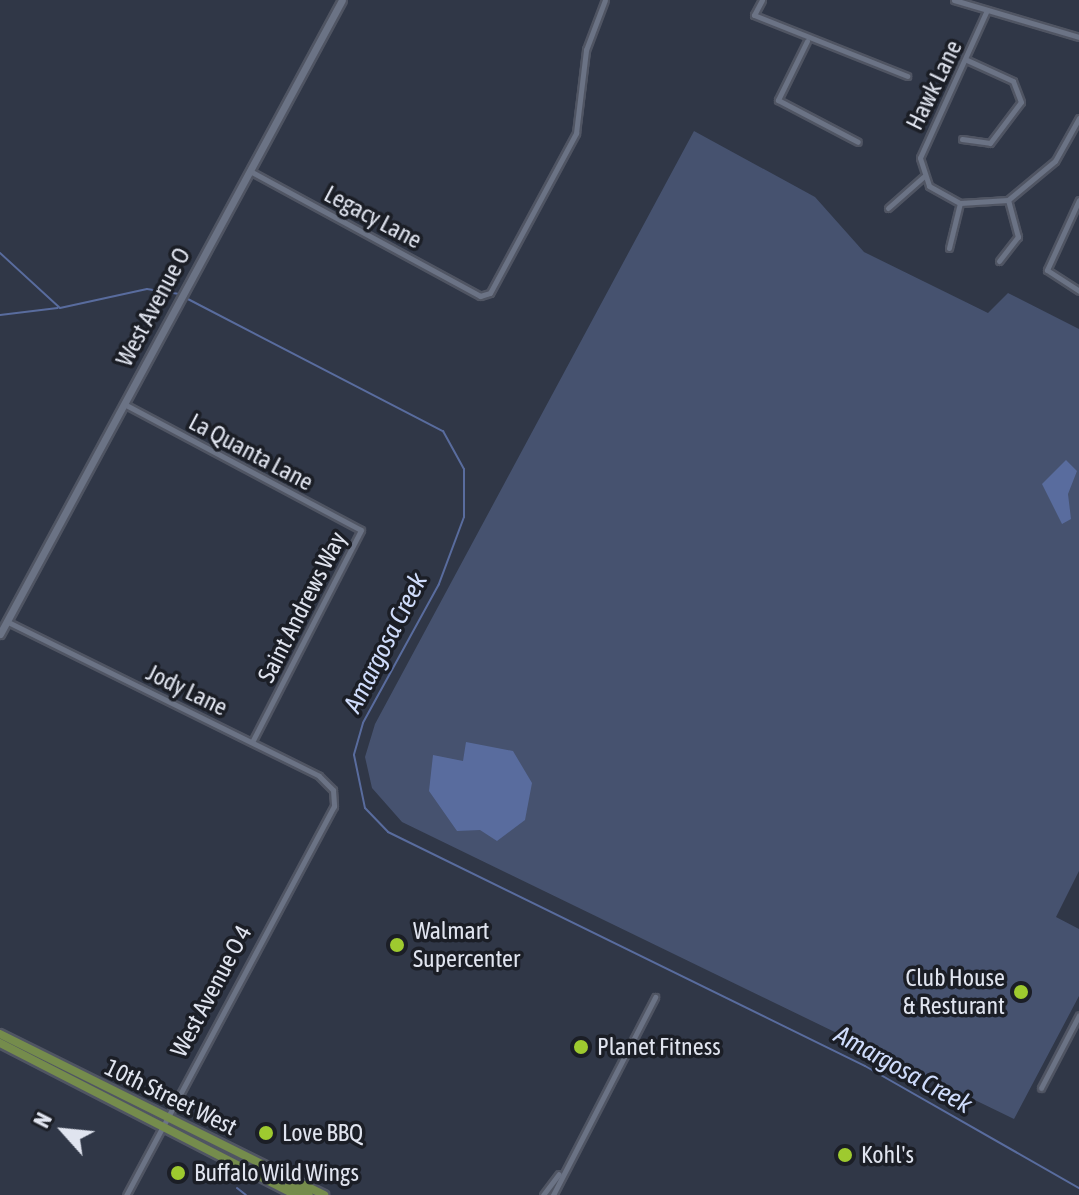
<!DOCTYPE html>
<html>
<head>
<meta charset="utf-8">
<style>
  body { margin:0 }
  #map { position:relative; width:1079px; height:1195px; overflow:hidden; background:#303747; font-family:"Asap Condensed",sans-serif }
  div>[style] { position:absolute }
  [style*='--x'] { left:calc(var(--x)*1px); top:calc(var(--y)*1px); width:calc(var(--w)*1px); rotate:calc(var(--a)*1deg) }
  .green>* { inset:0; background:#46526f }
  .water>* { inset:0; background:#596c9e }
  .stream>* { height:2px; margin:-1px; padding:0 1px; transform-origin:1px; border-radius:1px; background:#596c9e }
  .roads { filter:drop-shadow(2px 0 #505563) drop-shadow(-2px 0 #505563) drop-shadow(0 2px #505563) drop-shadow(0 -2px #505563) }
  .minor>* { height:5px; margin:-2.5px; padding:0 2.5px; transform-origin:2.5px; border-radius:2.5px; background:#6b7385 }
  .secondary>* { height:7px; margin:-3.5px; padding:0 3.5px; transform-origin:3.5px; border-radius:3.5px; background:#6b7385 }
  .primary>* { height:8px; margin:-4px; padding:0 4px; transform-origin:4px; border-radius:4px; background:#758c4c }
  .dots>* { width:22px; height:22px; translate:-50% -50%; box-sizing:border-box; border:4px solid #1b1e26; border-radius:50% }
  span { translate:-50% -50%; white-space:nowrap; text-align:center; line-height:1.15; -webkit-text-stroke:7px #1b1e26; paint-order:stroke }
  .street-label { font-size:24px; color:#e0e4ef }
  .poi-label { font-size:24px; color:#e0e4ef }
  .left { translate:0 -50%; text-align:left }
  .right { translate:-100% -50%; text-align:right }
  .water-label { font-size:26px; color:#cfdcfb; font-style:italic }
  .north { position:absolute; left:24px; top:1091px; width:80px; height:80px; -webkit-text-stroke:6px #1b1e26; paint-order:stroke; rotate:297deg; font-size:22px; font-weight:700; line-height:32px; text-align:center; color:#e0e4ef }
  .north::after { content:''; display:block; margin:auto; width:28px; height:36px; background:#e0e4ef; clip-path:polygon(50% 0,100% 100%,50% 72%,0 100%) }
</style>
</head>
<body>
<div id="map">
  <div class="green">
    <i style="clip-path:polygon(694px 131px,815px 197px,864px 252px,988px 313px,1008px 293px,1079px 329px,1079px 871px,1056px 917px,1079px 929px,1079px 996px,1014px 1119px,402px 822px,372px 788px,365px 757px,375px 724px)"></i>
  </div>
  <div class="water">
    <i style="clip-path:polygon(1066px 460px,1077px 471px,1068px 494px,1071px 519px,1062px 524px,1042px 484px)"></i>
    <i style="clip-path:polygon(466px 742px,513px 751px,532px 783px,525px 820px,497px 841px,480px 830px,457px 831px,429px 791px,433px 755px,463px 761px)"></i>
  </div>
  <div class="stream">
    <i style="--x:0;--y:253;--w:81;--a:42.5"></i>
    <i style="--x:60;--y:308;--w:89;--a:-12.3"></i>
    <i style="--x:147;--y:289;--w:31;--a:9"></i>
    <i style="--x:184;--y:297;--w:292;--a:27.4"></i>
    <i style="--x:443;--y:431;--w:43;--a:61.1"></i>
    <i style="--x:464;--y:469;--w:48;--a:90"></i>
    <i style="--x:464;--y:517;--w:72;--a:110.5"></i>
    <i style="--x:439;--y:584;--w:158;--a:118.7"></i>
    <i style="--x:363;--y:723;--w:33;--a:106"></i>
    <i style="--x:354;--y:755;--w:54;--a:78.3"></i>
    <i style="--x:365;--y:808;--w:33;--a:46"></i>
    <i style="--x:388;--y:832;--w:531;--a:26.13"></i>
    <i style="--x:865;--y:1066;--w:246;--a:29.7"></i>
    <i style="--x:0;--y:315;--w:58;--a:-6.9"></i>
    <i style="--x:237;--y:1188;--w:11;--a:38"></i>
  </div>
  <div class="roads">
    <div class="minor">
      <i style="--x:762;--y:0;--w:17;--a:118"></i>
      <i style="--x:754;--y:15;--w:165;--a:21.7"></i>
      <i style="--x:954;--y:0;--w:130;--a:16.5"></i>
      <i style="--x:987;--y:10;--w:162;--a:114.4"></i>
      <i style="--x:920;--y:158;--w:29;--a:72"></i>
      <i style="--x:929;--y:186;--w:35;--a:29"></i>
      <i style="--x:960;--y:203;--w:48;--a:-3.6"></i>
      <i style="--x:1008;--y:200;--w:61;--a:-39.7"></i>
      <i style="--x:1055;--y:161;--w:49;--a:-60.8"></i>
      <i style="--x:807;--y:41;--w:66;--a:116.2"></i>
      <i style="--x:778;--y:100;--w:90;--a:27.7"></i>
      <i style="--x:962;--y:139;--w:28;--a:8"></i>
      <i style="--x:990;--y:143;--w:51;--a:-52.9"></i>
      <i style="--x:1021;--y:102;--w:22;--a:-111"></i>
      <i style="--x:1013;--y:81;--w:51;--a:-155.5"></i>
      <i style="--x:250;--y:171;--w:262;--a:28.5"></i>
      <i style="--x:480;--y:296;--w:10;--a:-17"></i>
      <i style="--x:490;--y:293;--w:182;--a:-61.7"></i>
      <i style="--x:576;--y:133;--w:84;--a:-83.1"></i>
      <i style="--x:586;--y:50;--w:53;--a:-69.2"></i>
      <i style="--x:1079;--y:200;--w:77;--a:114.6"></i>
      <i style="--x:1047;--y:270;--w:38;--a:33"></i>
      <i style="--x:888;--y:208;--w:47;--a:-41.5"></i>
      <i style="--x:949;--y:248;--w:46;--a:-76.3"></i>
      <i style="--x:999;--y:261;--w:31;--a:-52"></i>
      <i style="--x:1018;--y:237;--w:38;--a:-105"></i>
      <i style="--x:124;--y:404;--w:268;--a:28"></i>
      <i style="--x:361;--y:530;--w:238;--a:117.2"></i>
      <i style="--x:6;--y:621;--w:349;--a:26.3"></i>
      <i style="--x:319;--y:776;--w:20;--a:45"></i>
      <i style="--x:333;--y:790;--w:16;--a:86"></i>
      <i style="--x:334;--y:806;--w:441;--a:118.1"></i>
      <i style="--x:1041;--y:1088;--w:82;--a:-62.5"></i>
      <i style="--x:543;--y:1195;--w:26;--a:-53"></i>
      <i style="--x:553;--y:1195;--w:223;--a:-62.7"></i>
    </div>
    <div class="secondary">
      <i style="--x:0;--y:634;--w:720;--a:-61.66"></i>
    </div>
    <div class="primary">
      <i style="--x:0;--y:1034;--w:362;--a:26.4"></i>
      <i style="--x:0;--y:1043;--w:333;--a:27.2"></i>
      <i style="--x:289;--y:1185;--w:22;--a:27"></i>
    </div>
  </div>
  <div class="dots">
    <i style="left:397px;top:945px;background:#9eca2f"></i>
    <i style="left:1021px;top:992px;background:#9eca2f"></i>
    <i style="left:581px;top:1047px;background:#9eca2f"></i>
    <i style="left:266px;top:1133px;background:#9eca2f"></i>
    <i style="left:845px;top:1155px;background:#9eca2f"></i>
    <i style="left:178px;top:1173px;background:#9eca2f"></i>
  </div>
  <div class="street-label">
    <span style="left:934px;top:85px;rotate:-64deg">Hawk Lane</span>
    <span style="left:373px;top:217px;rotate:28deg">Legacy Lane</span>
    <span style="left:153px;top:307px;rotate:-62deg">West Avenue O</span>
    <span style="left:251px;top:452px;rotate:28deg">La Quanta Lane</span>
    <span style="left:302px;top:607px;rotate:-63deg">Saint Andrews Way</span>
    <span style="left:187px;top:690px;rotate:26deg">Jody Lane</span>
    <span style="left:211px;top:991px;rotate:-62deg">West Avenue O 4</span>
    <span style="left:171px;top:1097px;rotate:26deg">10th Street West</span>
  </div>
  <div class="poi-label">
    <span class="left" style="left:413px;top:945px">Walmart<br>Supercenter</span>
    <span class="right" style="left:1005px;top:992px">Club House<br>&amp; Resturant</span>
    <span class="left" style="left:597px;top:1047px">Planet Fitness</span>
    <span class="left" style="left:282px;top:1133px">Love BBQ</span>
    <span class="left" style="left:861px;top:1155px">Kohl's</span>
    <span class="left" style="left:194px;top:1173px">Buffalo Wild Wings</span>
  </div>
  <div class="water-label">
    <span style="left:386px;top:643px;rotate:-63deg">Amargosa Creek</span>
    <span style="left:903px;top:1070px;rotate:29deg">Amargosa Creek</span>
  </div>
  <div class="north">N</div>
</div>
</body>
</html>
